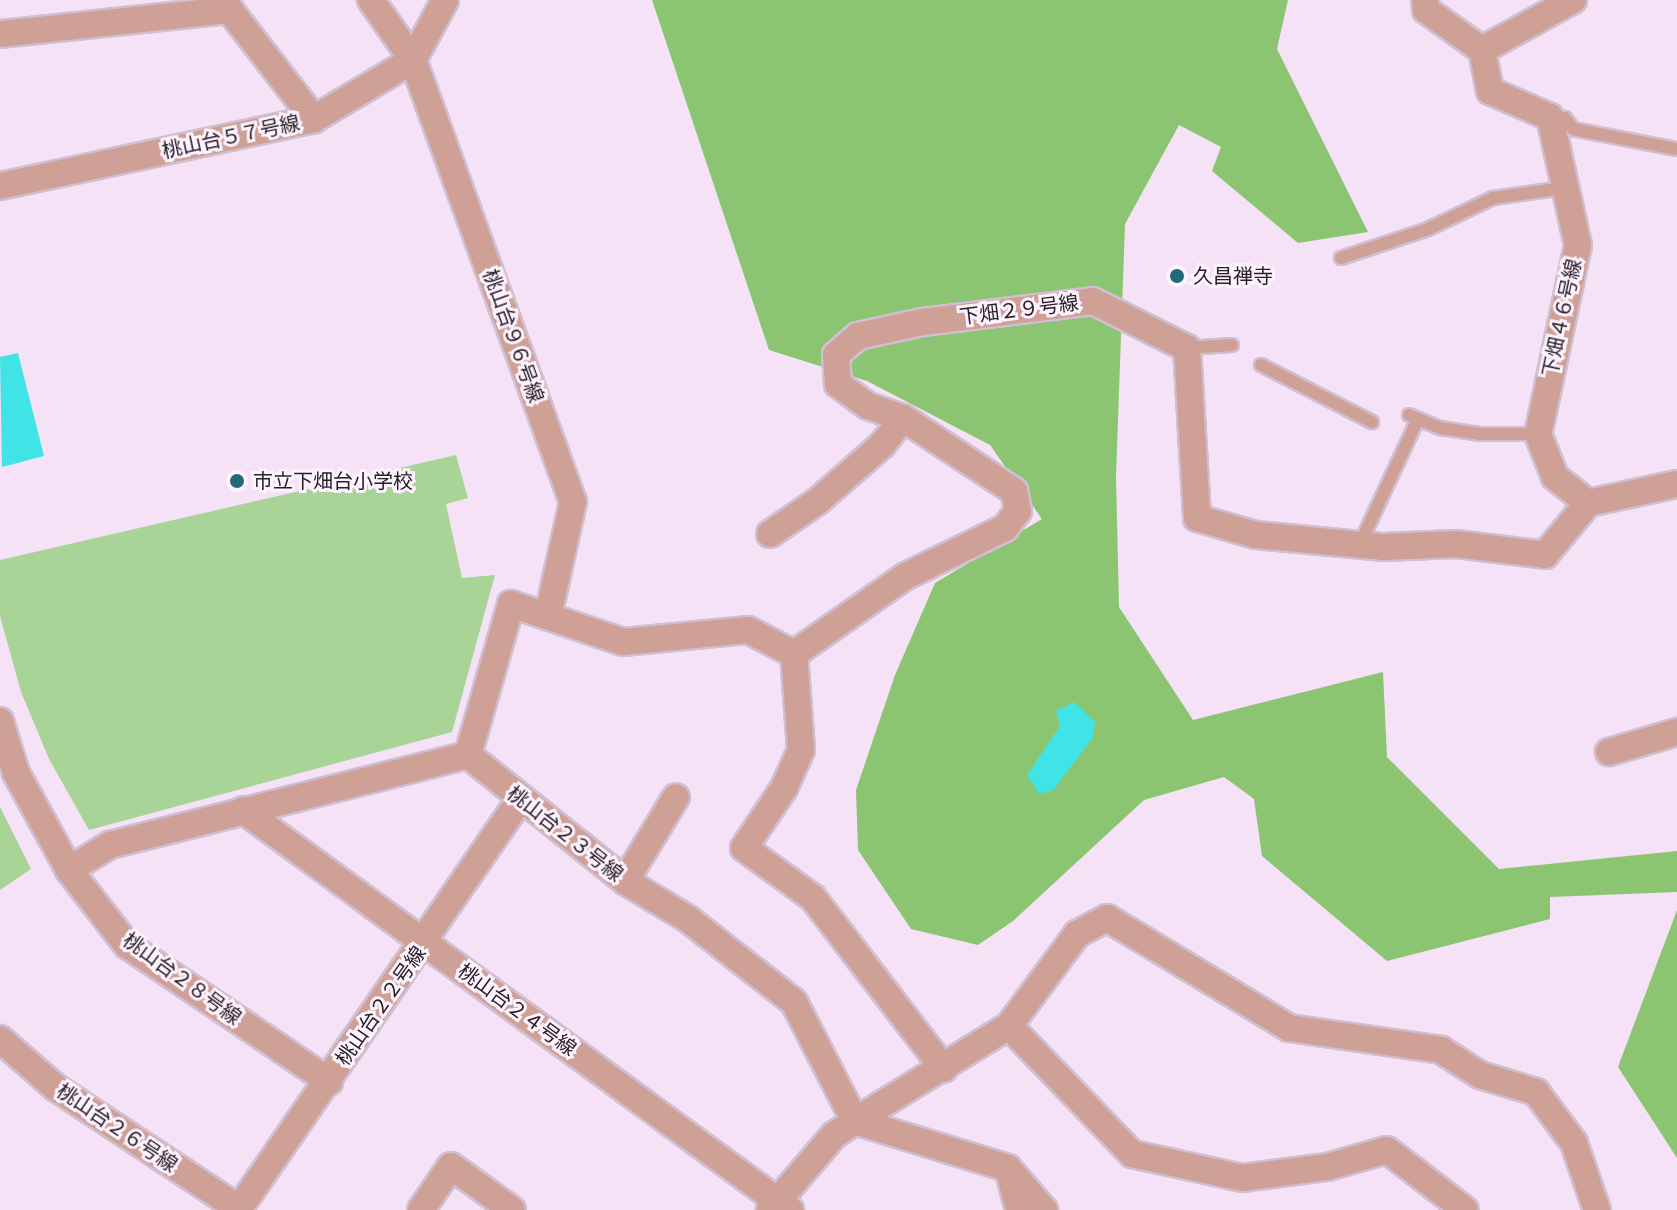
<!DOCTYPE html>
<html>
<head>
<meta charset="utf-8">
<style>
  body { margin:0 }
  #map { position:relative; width:1677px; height:1210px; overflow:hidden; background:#f5e2f7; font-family:Bitter,"Noto Sans JP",serif }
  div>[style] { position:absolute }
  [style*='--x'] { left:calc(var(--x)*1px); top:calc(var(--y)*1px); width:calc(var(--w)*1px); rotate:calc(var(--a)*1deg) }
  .green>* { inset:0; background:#a9d498 }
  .forest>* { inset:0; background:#8bc571 }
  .water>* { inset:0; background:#40e4e7 }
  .roads { filter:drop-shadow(2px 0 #d0bfd2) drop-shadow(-2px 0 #d0bfd2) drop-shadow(0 2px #d0bfd2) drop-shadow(0 -2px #d0bfd2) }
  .service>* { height:12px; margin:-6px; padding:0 6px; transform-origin:6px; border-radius:6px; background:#cfa096 }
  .minor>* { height:26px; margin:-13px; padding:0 13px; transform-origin:13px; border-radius:13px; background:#cfa096 }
  .dots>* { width:22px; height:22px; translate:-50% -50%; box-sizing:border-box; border:4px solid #fef2ff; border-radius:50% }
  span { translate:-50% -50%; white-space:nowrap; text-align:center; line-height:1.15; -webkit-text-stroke:6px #fef2ff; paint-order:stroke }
  .street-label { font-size:20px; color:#262027 }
  .poi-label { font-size:20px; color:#262027 }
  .left { translate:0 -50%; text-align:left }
</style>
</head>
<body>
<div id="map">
  <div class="green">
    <i style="clip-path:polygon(456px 455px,468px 498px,446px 504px,462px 578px,495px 575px,452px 732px,89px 830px,49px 759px,21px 692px,0 616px,0 560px)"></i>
    <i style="clip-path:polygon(0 807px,31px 869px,0 890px)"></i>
  </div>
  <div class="forest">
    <i style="clip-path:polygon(652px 0,1288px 0,1277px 49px,1368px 232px,1298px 243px,1212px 171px,1221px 147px,1179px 125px,1125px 224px,1116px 476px,1119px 607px,1193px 720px,1383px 672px,1387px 757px,1499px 869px,1677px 851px,1677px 892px,1550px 897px,1550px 919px,1387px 961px,1262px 856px,1254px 799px,1224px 777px,1144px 800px,1013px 921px,978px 945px,911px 929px,858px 850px,856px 790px,895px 675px,935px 583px,1042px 519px,990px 445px,867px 381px,769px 350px)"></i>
    <i style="clip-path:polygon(1677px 910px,1677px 1158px,1618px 1067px)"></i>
  </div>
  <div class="water">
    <i style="clip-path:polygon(18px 353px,44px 456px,2px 467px,0 357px)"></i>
    <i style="clip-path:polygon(1074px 702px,1095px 722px,1092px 739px,1053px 790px,1039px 794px,1027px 775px,1060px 726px,1056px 711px)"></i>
  </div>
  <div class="roads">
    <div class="service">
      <i style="--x:1550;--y:117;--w:15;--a:4"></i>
      <i style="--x:1565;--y:118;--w:14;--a:54"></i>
      <i style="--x:1573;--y:129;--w:106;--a:10.9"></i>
      <i style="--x:1341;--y:258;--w:92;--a:-18.4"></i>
      <i style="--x:1428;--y:229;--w:72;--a:-25.5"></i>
      <i style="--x:1493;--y:198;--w:71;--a:-8.1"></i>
      <i style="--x:1187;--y:348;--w:45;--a:-3.8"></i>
      <i style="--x:1261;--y:365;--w:125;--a:27.2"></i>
      <i style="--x:1409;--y:415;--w:34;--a:23"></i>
      <i style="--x:1440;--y:428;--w:40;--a:8.5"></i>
      <i style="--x:1480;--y:434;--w:58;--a:0"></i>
      <i style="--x:1359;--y:546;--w:140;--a:-65.1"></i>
    </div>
    <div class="minor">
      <i style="--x:371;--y:0;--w:73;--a:55"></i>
      <i style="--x:413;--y:60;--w:470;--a:70.1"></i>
      <i style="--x:573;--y:502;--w:117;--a:102.4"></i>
      <i style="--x:1425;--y:0;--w:10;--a:84"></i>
      <i style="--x:1426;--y:10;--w:69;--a:35.5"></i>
      <i style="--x:1482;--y:50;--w:42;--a:79"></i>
      <i style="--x:1490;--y:91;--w:65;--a:23.4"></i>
      <i style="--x:1550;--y:117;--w:131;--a:77.7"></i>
      <i style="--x:1578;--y:245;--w:193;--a:101.9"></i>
      <i style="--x:1538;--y:434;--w:46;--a:68.4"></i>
      <i style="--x:1555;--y:477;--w:42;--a:38.2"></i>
      <i style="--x:0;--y:34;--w:231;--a:-6"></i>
      <i style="--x:1482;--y:50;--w:104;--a:-28.8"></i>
      <i style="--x:413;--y:60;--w:68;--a:-61.9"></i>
      <i style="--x:314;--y:119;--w:115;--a:-30.8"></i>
      <i style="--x:0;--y:186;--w:321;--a:-12"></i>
      <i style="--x:314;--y:119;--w:150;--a:-127.7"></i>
      <i style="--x:770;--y:534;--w:58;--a:-34.5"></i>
      <i style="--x:818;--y:501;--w:85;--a:-41.2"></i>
      <i style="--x:882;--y:445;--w:34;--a:-52"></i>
      <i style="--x:794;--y:654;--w:136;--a:-34.9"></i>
      <i style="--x:906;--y:576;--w:110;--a:-25.9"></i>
      <i style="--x:1005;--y:528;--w:21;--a:-53"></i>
      <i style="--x:1018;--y:511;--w:20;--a:-101"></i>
      <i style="--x:1014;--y:491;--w:133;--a:-146.7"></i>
      <i style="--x:903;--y:418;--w:37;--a:-161"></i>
      <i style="--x:868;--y:406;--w:37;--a:-144"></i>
      <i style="--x:838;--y:384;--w:29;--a:-94"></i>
      <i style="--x:836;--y:355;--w:29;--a:-41"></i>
      <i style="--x:858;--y:336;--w:66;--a:-12.2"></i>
      <i style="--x:923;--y:322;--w:171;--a:-7"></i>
      <i style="--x:1093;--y:301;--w:105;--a:26.6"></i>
      <i style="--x:1187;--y:348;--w:170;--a:86.6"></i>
      <i style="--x:1197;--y:518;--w:61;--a:16.1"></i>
      <i style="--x:1256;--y:535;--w:129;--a:5.4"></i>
      <i style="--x:1384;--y:547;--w:72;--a:-2.4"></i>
      <i style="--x:1456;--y:544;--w:90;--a:7"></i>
      <i style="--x:1545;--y:555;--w:67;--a:-50.4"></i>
      <i style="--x:1588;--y:503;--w:91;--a:-12.1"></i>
      <i style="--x:794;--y:654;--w:96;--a:85.8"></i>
      <i style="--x:801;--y:750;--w:42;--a:114.1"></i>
      <i style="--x:784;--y:788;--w:72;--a:123.7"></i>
      <i style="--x:744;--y:848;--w:85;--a:35.9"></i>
      <i style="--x:813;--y:898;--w:215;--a:52.5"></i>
      <i style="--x:0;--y:721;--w:54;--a:72.9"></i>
      <i style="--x:16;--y:773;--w:111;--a:61.3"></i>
      <i style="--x:69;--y:870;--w:95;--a:52.3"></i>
      <i style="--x:127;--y:945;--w:244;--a:34"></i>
      <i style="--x:1609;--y:752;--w:71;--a:-16.4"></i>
      <i style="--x:468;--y:755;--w:157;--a:-74.1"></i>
      <i style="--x:511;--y:604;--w:118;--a:18.7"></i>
      <i style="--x:623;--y:642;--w:126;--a:-5.5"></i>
      <i style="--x:748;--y:630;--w:52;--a:27.6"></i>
      <i style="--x:243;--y:810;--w:678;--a:36.18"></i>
      <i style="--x:69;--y:870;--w:48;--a:-31.4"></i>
      <i style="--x:110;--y:845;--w:369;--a:-14.1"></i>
      <i style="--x:468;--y:755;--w:201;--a:38.7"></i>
      <i style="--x:625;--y:881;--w:74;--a:31.1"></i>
      <i style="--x:688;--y:919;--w:135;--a:38.1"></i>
      <i style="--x:794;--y:1002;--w:134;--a:62.9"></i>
      <i style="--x:855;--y:1121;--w:25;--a:146"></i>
      <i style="--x:834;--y:1135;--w:99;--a:130.5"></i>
      <i style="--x:625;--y:881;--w:98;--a:-58.7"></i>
      <i style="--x:1009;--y:1026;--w:178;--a:46.1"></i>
      <i style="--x:1132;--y:1154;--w:113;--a:12.3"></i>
      <i style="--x:1242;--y:1178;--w:86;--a:-7.4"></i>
      <i style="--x:1327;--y:1167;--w:62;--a:-15.8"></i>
      <i style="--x:1387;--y:1150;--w:98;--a:37.6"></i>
      <i style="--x:0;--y:1039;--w:73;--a:41.1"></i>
      <i style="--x:55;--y:1087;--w:221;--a:33.5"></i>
      <i style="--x:855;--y:1121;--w:181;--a:-31.7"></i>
      <i style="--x:1009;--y:1026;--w:114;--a:-53.5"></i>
      <i style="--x:1077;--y:934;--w:34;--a:-28"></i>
      <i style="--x:1107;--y:918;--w:213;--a:31.1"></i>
      <i style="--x:1289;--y:1028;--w:154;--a:8.2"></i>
      <i style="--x:1441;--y:1050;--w:46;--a:32.7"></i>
      <i style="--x:1480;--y:1075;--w:59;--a:16.9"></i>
      <i style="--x:1536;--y:1092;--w:64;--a:53.3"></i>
      <i style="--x:1574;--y:1143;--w:71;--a:71.1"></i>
      <i style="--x:855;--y:1121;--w:160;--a:17.1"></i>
      <i style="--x:1008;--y:1168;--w:43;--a:75.3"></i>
      <i style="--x:1013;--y:1174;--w:48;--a:49.3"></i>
      <i style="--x:238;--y:1210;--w:498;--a:-55.5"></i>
      <i style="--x:421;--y:1210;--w:53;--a:-55.7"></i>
      <i style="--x:451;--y:1166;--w:75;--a:35.8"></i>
    </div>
  </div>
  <div class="dots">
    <i style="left:1177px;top:276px;background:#226a77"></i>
    <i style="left:237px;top:481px;background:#226a77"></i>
  </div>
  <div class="street-label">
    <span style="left:231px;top:137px;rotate:-12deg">桃山台５７号線</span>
    <span style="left:1019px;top:310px;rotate:-7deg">下畑２９号線</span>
    <span style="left:1562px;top:318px;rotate:-78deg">下畑４６号線</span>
    <span style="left:513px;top:336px;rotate:70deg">桃山台９６号線</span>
    <span style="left:565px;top:834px;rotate:38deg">桃山台２３号線</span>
    <span style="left:182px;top:979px;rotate:36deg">桃山台２８号線</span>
    <span style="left:381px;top:1006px;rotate:-55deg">桃山台２２号線</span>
    <span style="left:517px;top:1010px;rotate:36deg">桃山台２４号線</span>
    <span style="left:117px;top:1128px;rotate:34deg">桃山台２６号線</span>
  </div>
  <div class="poi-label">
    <span class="left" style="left:1193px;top:276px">久昌禅寺</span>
    <span class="left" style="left:253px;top:481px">市立下畑台小学校</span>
  </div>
</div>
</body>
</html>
